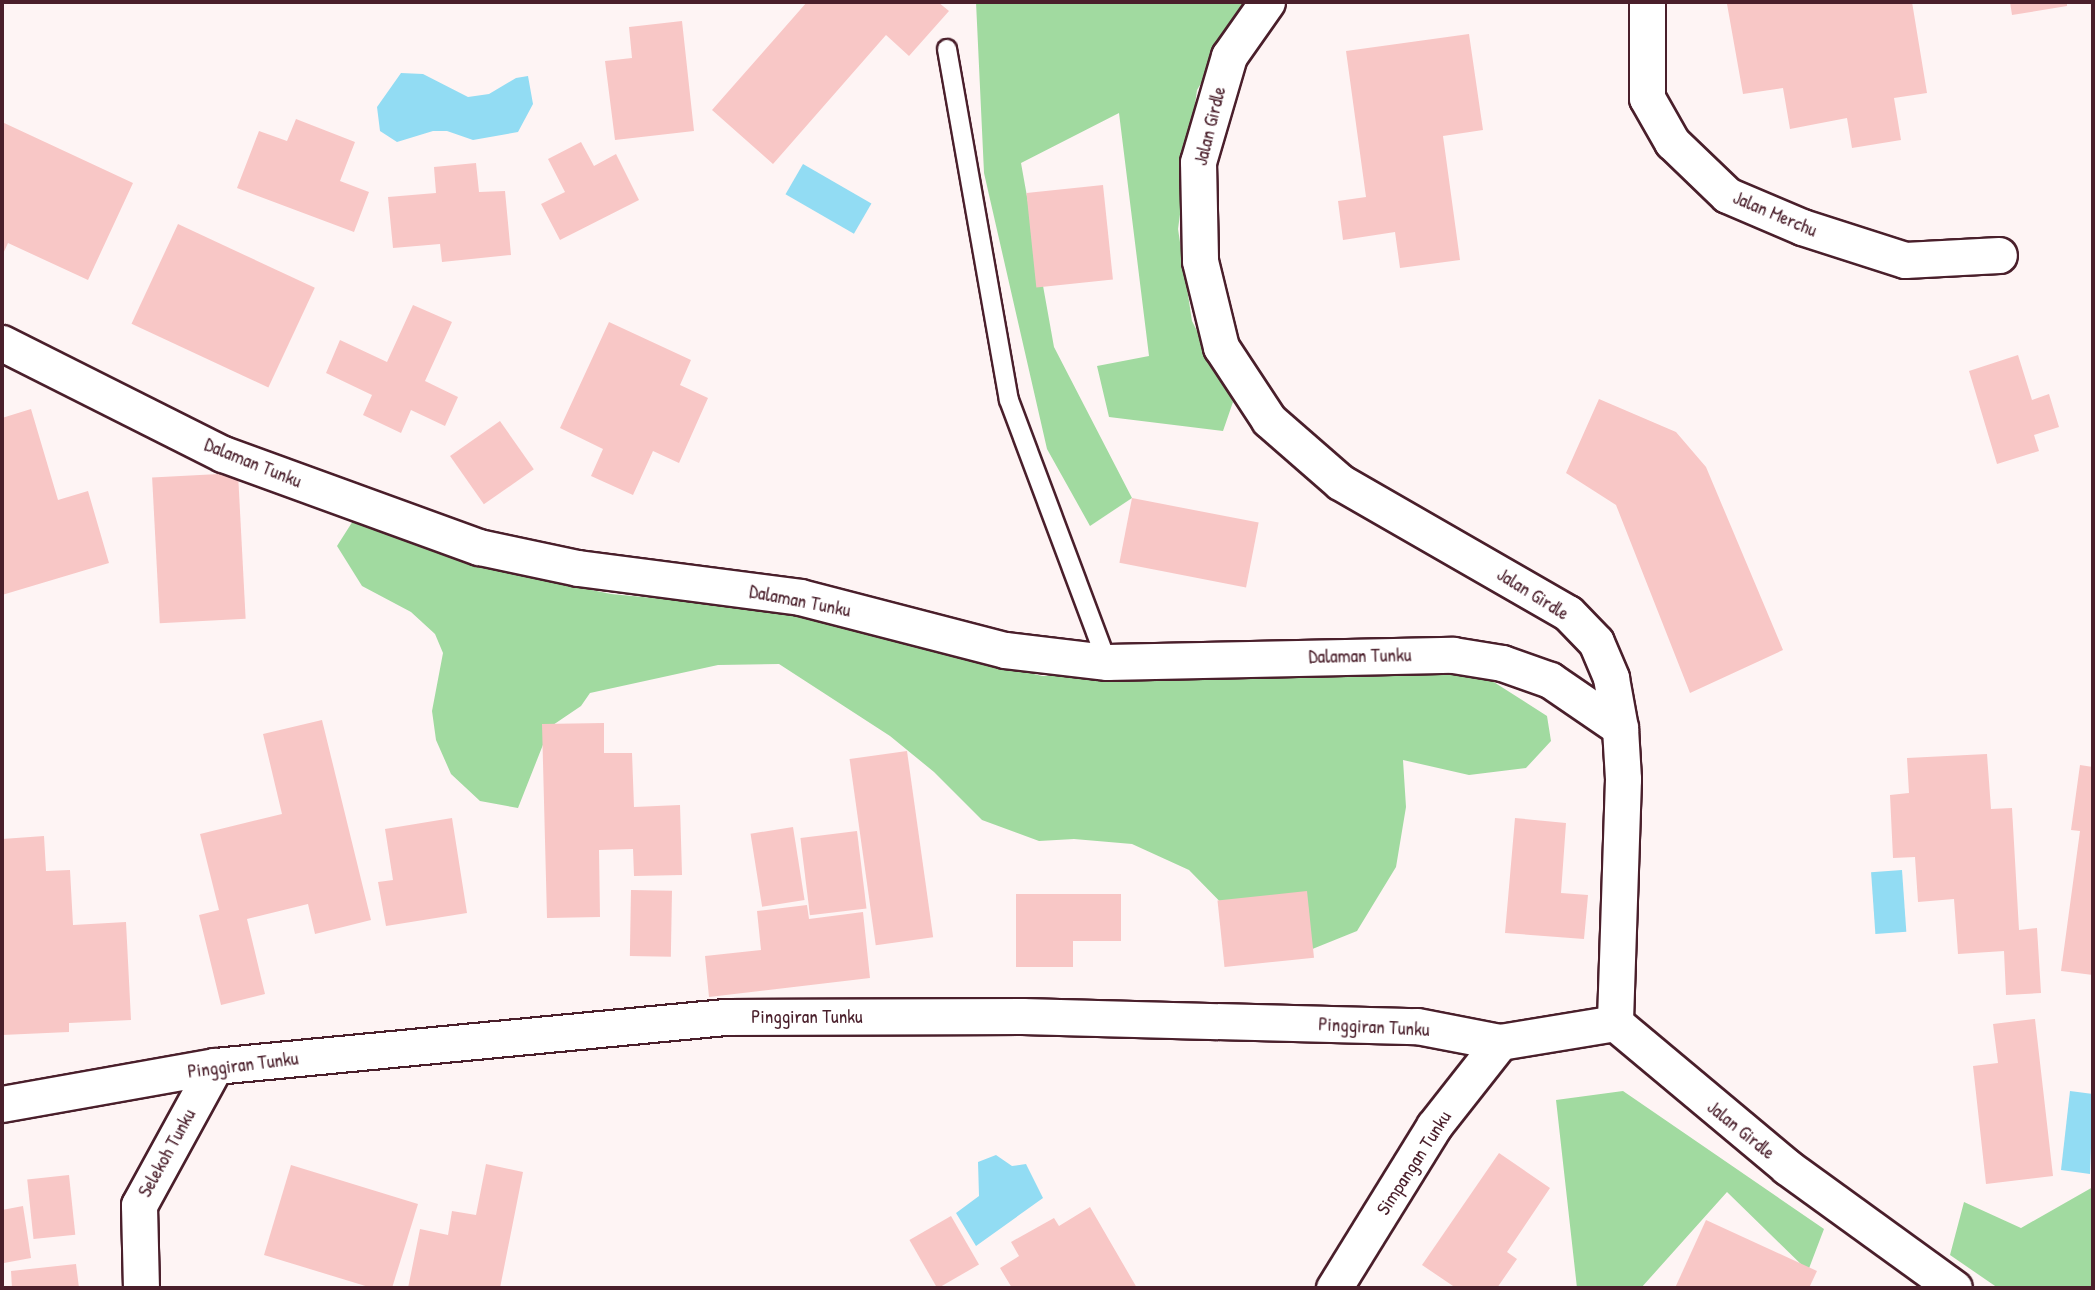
<!DOCTYPE html>
<html>
<head>
<meta charset="utf-8">
<style>
  body { margin:0 }
  #map { position:relative; width:2095px; height:1290px; overflow:hidden; background:#fef4f4; font-family:"Patrick Hand",sans-serif }
  div>[style] { position:absolute }
  [style*='--x'] { left:calc(var(--x)*1px); top:calc(var(--y)*1px); width:calc(var(--w)*1px); rotate:calc(var(--a)*1deg) }
  .green>* { inset:0; background:#a1daa0 }
  .water>* { inset:0; background:#92dcf3; transform-origin:0 0 }
  .building>* { inset:0; background:#f8c7c6; transform-origin:0 0 }
  .roads { filter:drop-shadow(2px 0 #4a1f2b) drop-shadow(-2px 0 #4a1f2b) drop-shadow(0 2px #4a1f2b) drop-shadow(0 -2px #4a1f2b) }
  .service>* { height:18px; margin:-9px; padding:0 9px; transform-origin:9px; border-radius:9px; background:#fff }
  .minor>* { height:35px; margin:-17.5px; padding:0 17.5px; transform-origin:17.5px; border-radius:17.5px; background:#fff }
  span { translate:-50% -50%; white-space:nowrap; text-align:center; line-height:1.15; -webkit-text-stroke:5px #fff; paint-order:stroke }
  .street-label { font-size:19px; color:#4a1f2b }
  .frame { position:absolute; inset:0; border:4px solid #4a1f2b; pointer-events:none }
</style>
</head>
<body>
<div id="map">
  <div class="green">
    <i style="clip-path:polygon(976px 2px,1250px 2px,1197px 90px,1178px 229px,1192px 321px,1233px 402px,1223px 431px,1109px 417px,1097px 366px,1149px 356px,1119px 113px,1021px 163px,1054px 347px,1132px 498px,1090px 526px,1047px 449px,984px 173px)"></i>
    <i style="clip-path:polygon(358px 513px,401px 532px,514px 574px,611px 594px,769px 609px,1042px 676px,1247px 672px,1478px 672px,1547px 716px,1551px 741px,1526px 768px,1469px 775px,1403px 760px,1406px 807px,1396px 867px,1357px 931px,1300px 954px,1238px 920px,1189px 870px,1132px 844px,1074px 839px,1039px 841px,982px 820px,934px 772px,890px 736px,779px 664px,718px 665px,590px 693px,581px 706px,550px 727px,518px 808px,480px 801px,451px 774px,436px 740px,432px 711px,443px 653px,435px 634px,411px 612px,362px 586px,337px 546px)"></i>
    <i style="clip-path:polygon(1623px 1091px,1824px 1229px,1808px 1271px,1727px 1192px,1641px 1288px,1577px 1288px,1556px 1100px)"></i>
    <i style="clip-path:polygon(2093px 1187px,2093px 1287px,1998px 1288px,1950px 1255px,1964px 1202px,2021px 1228px)"></i>
  </div>
  <div class="water">
    <i style="clip-path:polygon(401px 73px,423px 74px,468px 97px,489px 94px,516px 78px,528px 76px,533px 104px,518px 132px,473px 140px,447px 131px,433px 131px,397px 142px,380px 131px,377px 107px)"></i>
    <i style="left:803px;top:164px;width:79px;height:35px;rotate:30deg"></i>
    <i style="left:1902px;top:870px;width:62px;height:31px;rotate:86deg"></i>
    <i style="clip-path:polygon(2070px 1091px,2093px 1094px,2090px 1174px,2061px 1170px)"></i>
    <i style="clip-path:polygon(996px 1155px,1012px 1166px,1026px 1164px,1043px 1198px,976px 1246px,956px 1213px,979px 1196px,978px 1162px)"></i>
  </div>
  <div class="building">
    <i style="clip-path:polygon(807px 2px,938px 2px,949px 11px,909px 56px,886px 35px,773px 164px,712px 110px)"></i>
    <i style="clip-path:polygon(1738px 2px,1912px 2px,1927px 93px,1894px 98px,1901px 140px,1852px 148px,1847px 118px,1790px 129px,1783px 88px,1743px 94px,1727px 4px)"></i>
    <i style="clip-path:polygon(2010px 2px,2067px 2px,2067px 6px,2012px 15px)"></i>
    <i style="clip-path:polygon(682px 21px,694px 131px,615px 140px,605px 61px,632px 58px,629px 27px)"></i>
    <i style="clip-path:polygon(1469px 34px,1483px 130px,1443px 136px,1460px 260px,1400px 268px,1395px 232px,1343px 240px,1338px 201px,1366px 197px,1346px 51px)"></i>
    <i style="clip-path:polygon(296px 119px,355px 142px,340px 181px,369px 192px,354px 232px,237px 188px,259px 131px,287px 141px)"></i>
    <i style="clip-path:polygon(2px 122px,133px 183px,88px 280px,8px 243px,2px 256px)"></i>
    <i style="clip-path:polygon(581px 142px,594px 166px,616px 154px,639px 200px,560px 240px,541px 204px,565px 192px,548px 159px)"></i>
    <i style="clip-path:polygon(476px 163px,479px 192px,505px 191px,511px 255px,442px 262px,440px 244px,393px 248px,388px 197px,436px 193px,434px 167px)"></i>
    <i style="left:1103px;top:185px;width:95px;height:77px;rotate:84deg"></i>
    <i style="left:178px;top:224px;width:151px;height:110px;rotate:25deg"></i>
    <i style="clip-path:polygon(413px 305px,452px 322px,425px 381px,458px 397px,445px 426px,411px 410px,401px 433px,363px 415px,372px 395px,326px 373px,340px 340px,387px 362px)"></i>
    <i style="clip-path:polygon(609px 322px,691px 360px,680px 385px,708px 398px,679px 463px,653px 451px,633px 495px,591px 476px,603px 449px,560px 428px)"></i>
    <i style="clip-path:polygon(2018px 355px,2032px 400px,2049px 394px,2059px 427px,2034px 435px,2039px 451px,1997px 464px,1969px 371px)"></i>
    <i style="clip-path:polygon(1599px 399px,1676px 432px,1706px 467px,1783px 650px,1690px 693px,1616px 505px,1566px 473px)"></i>
    <i style="clip-path:polygon(31px 409px,58px 500px,88px 491px,109px 563px,2px 595px,2px 418px)"></i>
    <i style="left:500px;top:421px;width:59px;height:61px;rotate:55deg"></i>
    <i style="left:238px;top:473px;width:146px;height:86px;rotate:87deg"></i>
    <i style="left:1132px;top:498px;width:129px;height:66px;rotate:11deg"></i>
    <i style="clip-path:polygon(322px 720px,371px 920px,315px 934px,308px 904px,247px 919px,265px 994px,221px 1005px,199px 915px,219px 910px,200px 834px,282px 814px,263px 734px)"></i>
    <i style="clip-path:polygon(604px 723px,604px 753px,632px 753px,634px 807px,680px 805px,682px 875px,634px 876px,633px 849px,599px 850px,600px 917px,547px 918px,542px 724px)"></i>
    <i style="left:907px;top:751px;width:188px;height:58px;rotate:82deg"></i>
    <i style="clip-path:polygon(1987px 754px,1991px 809px,2012px 808px,2019px 930px,2037px 928px,2041px 993px,2006px 995px,2004px 951px,1958px 954px,1954px 899px,1918px 902px,1915px 857px,1893px 858px,1890px 795px,1909px 793px,1907px 758px)"></i>
    <i style="clip-path:polygon(2080px 765px,2093px 767px,2093px 975px,2061px 971px,2080px 831px,2071px 830px)"></i>
    <i style="clip-path:polygon(452px 818px,467px 913px,386px 926px,378px 882px,393px 880px,385px 829px)"></i>
    <i style="clip-path:polygon(1515px 818px,1566px 823px,1561px 893px,1588px 895px,1584px 939px,1505px 933px)"></i>
    <i style="left:793px;top:827px;width:74px;height:43px;rotate:81deg"></i>
    <i style="left:857px;top:831px;width:78px;height:57px;rotate:83deg"></i>
    <i style="clip-path:polygon(44px 836px,46px 871px,70px 870px,73px 925px,126px 922px,131px 1020px,69px 1023px,69px 1032px,2px 1035px,2px 839px)"></i>
    <i style="left:631px;top:890px;width:41px;height:66px;rotate:1deg"></i>
    <i style="left:1307px;top:891px;width:67px;height:90px;rotate:84deg"></i>
    <i style="clip-path:polygon(1016px 894px,1121px 894px,1121px 941px,1073px 941px,1073px 967px,1016px 967px)"></i>
    <i style="clip-path:polygon(807px 905px,809px 919px,863px 912px,870px 978px,709px 997px,705px 956px,761px 950px,757px 911px)"></i>
    <i style="clip-path:polygon(2035px 1019px,2053px 1176px,1986px 1184px,1973px 1066px,1998px 1063px,1993px 1024px)"></i>
    <i style="clip-path:polygon(1499px 1153px,1550px 1188px,1507px 1252px,1517px 1259px,1497px 1288px,1456px 1288px,1422px 1265px)"></i>
    <i style="clip-path:polygon(486px 1164px,523px 1172px,500px 1288px,408px 1288px,420px 1229px,448px 1235px,452px 1211px,476px 1215px)"></i>
    <i style="clip-path:polygon(291px 1165px,418px 1204px,392px 1288px,372px 1288px,264px 1255px)"></i>
    <i style="left:69px;top:1175px;width:60px;height:42px;rotate:84deg"></i>
    <i style="clip-path:polygon(23px 1206px,31px 1258px,4px 1263px,2px 1210px)"></i>
    <i style="clip-path:polygon(1090px 1207px,1137px 1288px,1012px 1288px,1000px 1268px,1019px 1256px,1011px 1242px,1054px 1218px,1059px 1226px)"></i>
    <i style="left:951px;top:1216px;width:56px;height:48px;rotate:60deg"></i>
    <i style="clip-path:polygon(1706px 1220px,1817px 1271px,1809px 1288px,1675px 1288px)"></i>
    <i style="clip-path:polygon(76px 1264px,79px 1288px,12px 1288px,11px 1271px)"></i>
  </div>
  <div class="roads">
    <div class="service">
      <i style="--x:947;--y:49;--w:356;--a:80"></i>
      <i style="--x:1009;--y:400;--w:280;--a:69.5"></i>
    </div>
    <div class="minor">
      <i style="--x:1267;--y:2;--w:66;--a:125.1"></i>
      <i style="--x:1229;--y:56;--w:110;--a:106.3"></i>
      <i style="--x:1198;--y:162;--w:99;--a:88.8"></i>
      <i style="--x:1200;--y:261;--w:89;--a:76.3"></i>
      <i style="--x:1221;--y:347;--w:87;--a:56.7"></i>
      <i style="--x:1269;--y:420;--w:94;--a:41.1"></i>
      <i style="--x:1340;--y:482;--w:263;--a:29.9"></i>
      <i style="--x:1568;--y:613;--w:40;--a:46"></i>
      <i style="--x:1596;--y:642;--w:39;--a:67"></i>
      <i style="--x:1611;--y:678;--w:51;--a:79.8"></i>
      <i style="--x:1620;--y:728;--w:51;--a:86.6"></i>
      <i style="--x:1623;--y:779;--w:244;--a:91.9"></i>
      <i style="--x:1615;--y:1023;--w:224;--a:39.9"></i>
      <i style="--x:1787;--y:1167;--w:206;--a:35.9"></i>
      <i style="--x:1647;--y:2;--w:96;--a:90"></i>
      <i style="--x:1647;--y:98;--w:51;--a:60.4"></i>
      <i style="--x:1672;--y:142;--w:76;--a:43.9"></i>
      <i style="--x:1727;--y:195;--w:82;--a:23.1"></i>
      <i style="--x:1802;--y:227;--w:108;--a:17.8"></i>
      <i style="--x:1905;--y:260;--w:94;--a:-3"></i>
      <i style="--x:2;--y:343;--w:247;--a:26.7"></i>
      <i style="--x:223;--y:454;--w:272;--a:20"></i>
      <i style="--x:479;--y:547;--w:101;--a:12"></i>
      <i style="--x:578;--y:568;--w:224;--a:7.4"></i>
      <i style="--x:800;--y:597;--w:212;--a:14.5"></i>
      <i style="--x:1005;--y:650;--w:103;--a:6.7"></i>
      <i style="--x:1107;--y:662;--w:346;--a:-1.2"></i>
      <i style="--x:1453;--y:655;--w:50;--a:9.3"></i>
      <i style="--x:1502;--y:663;--w:51;--a:19.5"></i>
      <i style="--x:1550;--y:680;--w:85;--a:34.4"></i>
      <i style="--x:2;--y:1104;--w:216;--a:-10.1"></i>
      <i style="--x:215;--y:1066;--w:512;--a:-5.49"></i>
      <i style="--x:725;--y:1017;--w:297;--a:-0.2"></i>
      <i style="--x:1022;--y:1016;--w:395;--a:1.5"></i>
      <i style="--x:1417;--y:1026;--w:85;--a:10.9"></i>
      <i style="--x:1500;--y:1042;--w:117;--a:-9.4"></i>
      <i style="--x:141;--y:1288;--w:83;--a:-91.4"></i>
      <i style="--x:139;--y:1205;--w:158;--a:-61.3"></i>
      <i style="--x:1334;--y:1288;--w:190;--a:-58.3"></i>
      <i style="--x:1434;--y:1126;--w:107;--a:-51.8"></i>
    </div>
  </div>
  <div class="street-label">
    <span style="left:1210px;top:126px;rotate:-76deg">Jalan Girdle</span>
    <span style="left:1775px;top:214px;rotate:23deg">Jalan Merchu</span>
    <span style="left:253px;top:463px;rotate:22deg">Dalaman Tunku</span>
    <span style="left:1533px;top:594px;rotate:32deg">Jalan Girdle</span>
    <span style="left:800px;top:601px;rotate:11deg">Dalaman Tunku</span>
    <span style="left:1360px;top:656px;rotate:-1deg">Dalaman Tunku</span>
    <span style="left:807px;top:1017px">Pinggiran Tunku</span>
    <span style="left:1374px;top:1027px;rotate:3deg">Pinggiran Tunku</span>
    <span style="left:243px;top:1065px;rotate:-7deg">Pinggiran Tunku</span>
    <span style="left:1741px;top:1130px;rotate:39deg">Jalan Girdle</span>
    <span style="left:167px;top:1153px;rotate:-61deg">Selekoh Tunku</span>
    <span style="left:1414px;top:1163px;rotate:-57deg">Simpangan Tunku</span>
  </div>
  <div class="frame"></div>
</div>
</body>
</html>
